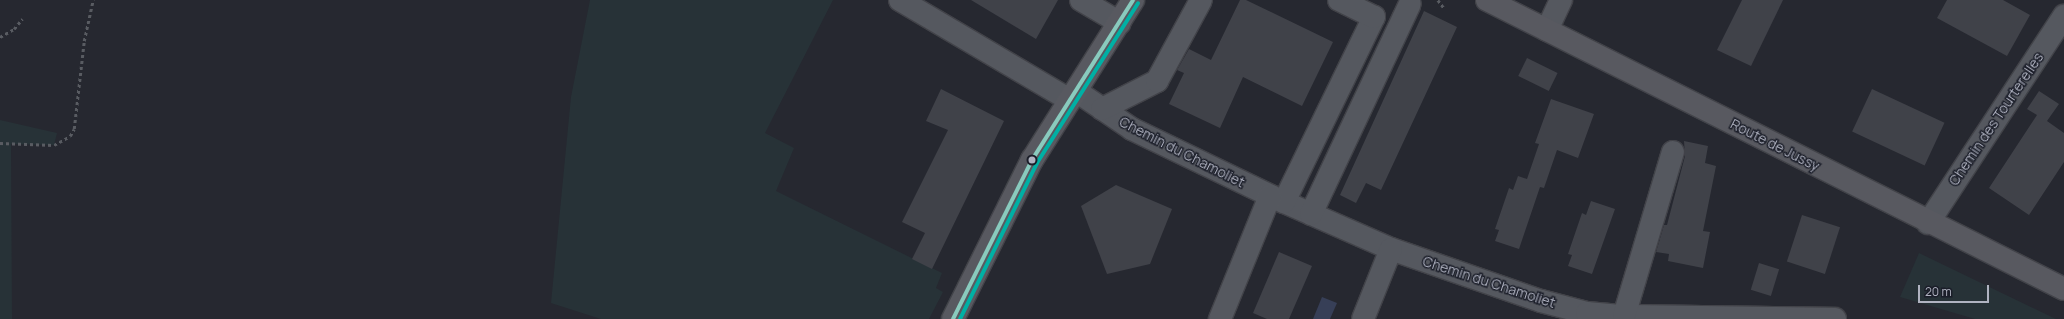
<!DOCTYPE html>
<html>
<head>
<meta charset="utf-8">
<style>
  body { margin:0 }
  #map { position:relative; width:2064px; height:319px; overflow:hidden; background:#262830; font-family:Manrope,sans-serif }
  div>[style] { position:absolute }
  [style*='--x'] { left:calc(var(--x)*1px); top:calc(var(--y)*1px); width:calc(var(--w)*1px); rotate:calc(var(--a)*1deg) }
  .green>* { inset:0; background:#273237 }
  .water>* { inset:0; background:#373f57 }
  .building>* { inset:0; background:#404249; transform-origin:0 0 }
  .path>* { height:2.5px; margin-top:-1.25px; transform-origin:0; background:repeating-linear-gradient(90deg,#595c62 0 3px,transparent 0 6px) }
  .roads { filter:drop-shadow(1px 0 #424349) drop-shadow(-1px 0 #424349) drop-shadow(0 1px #424349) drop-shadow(0 -1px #424349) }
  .minor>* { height:22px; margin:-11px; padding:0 11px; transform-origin:11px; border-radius:11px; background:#55585f }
  .major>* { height:22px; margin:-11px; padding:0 11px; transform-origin:11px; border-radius:11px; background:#585960 }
  .bus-1>* { height:4px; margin:-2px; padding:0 2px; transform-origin:2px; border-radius:2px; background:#89cbbe }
  .bus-2>* { height:4px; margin:-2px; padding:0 2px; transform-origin:2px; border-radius:2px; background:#00b0a4 }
  .dots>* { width:11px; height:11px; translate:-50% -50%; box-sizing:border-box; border:2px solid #1b1e29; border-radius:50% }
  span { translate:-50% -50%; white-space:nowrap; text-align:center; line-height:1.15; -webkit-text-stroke:3px #1b1e29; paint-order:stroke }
  .street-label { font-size:14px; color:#b0b3c1 }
  .scale { position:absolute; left:1918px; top:285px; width:71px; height:18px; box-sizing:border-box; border:2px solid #b0b3c1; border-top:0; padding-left:5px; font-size:12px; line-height:14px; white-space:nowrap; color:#b0b3c1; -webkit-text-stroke:3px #1b1e29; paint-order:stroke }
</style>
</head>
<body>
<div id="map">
  <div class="green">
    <i style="clip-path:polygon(590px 0,833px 0,765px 133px,794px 148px,776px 191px,942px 273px,936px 288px,943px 292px,929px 319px,601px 319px,551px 303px,571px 97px)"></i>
    <i style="clip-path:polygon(0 120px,57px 133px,54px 145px,11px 144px,12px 319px,0 319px)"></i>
    <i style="clip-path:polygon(1919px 253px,2056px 319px,1975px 319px,1900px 297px)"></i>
  </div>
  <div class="water">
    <i style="clip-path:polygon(1322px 297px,1337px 303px,1330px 319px,1313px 319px)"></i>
  </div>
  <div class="building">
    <i style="clip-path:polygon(971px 0,1058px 0,1036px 39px)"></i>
    <i style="clip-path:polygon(1240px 0,1246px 0,1333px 42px,1302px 106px,1243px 77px,1220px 128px,1169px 104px,1184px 73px,1177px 70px,1189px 49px,1211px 60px)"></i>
    <i style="clip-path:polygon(1742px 0,1783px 0,1751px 66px,1717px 50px)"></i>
    <i style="clip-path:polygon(1947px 0,2003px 0,2030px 15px,2007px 56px,1937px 18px)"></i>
    <i style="clip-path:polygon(1424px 11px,1457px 27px,1381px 190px,1366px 183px,1356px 203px,1340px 195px)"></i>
    <i style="left:1527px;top:58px;width:34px;height:20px;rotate:26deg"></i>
    <i style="clip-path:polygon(941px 89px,1004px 121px,932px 269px,912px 259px,925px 233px,902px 222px,948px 130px,926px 121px)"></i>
    <i style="left:1872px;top:89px;width:80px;height:47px;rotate:25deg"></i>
    <i style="clip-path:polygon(2039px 91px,2059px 104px,2047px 121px,2064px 133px,2064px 162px,2029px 215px,1989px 188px,2037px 115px,2027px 109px)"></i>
    <i style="clip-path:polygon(1551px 99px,1594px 114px,1578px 158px,1557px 150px,1544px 188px,1540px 187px,1519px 249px,1495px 241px,1499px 230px,1495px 229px,1509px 188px,1513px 190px,1518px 176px,1527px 179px,1539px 144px,1535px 143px)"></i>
    <i style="clip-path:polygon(1684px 141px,1708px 146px,1705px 163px,1716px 166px,1703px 231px,1710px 232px,1703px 268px,1668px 261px,1669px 254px,1656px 252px,1664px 225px,1667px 225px,1685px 156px)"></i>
    <i style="clip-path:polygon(1116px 185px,1172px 209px,1150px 264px,1107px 274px,1081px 206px)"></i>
    <i style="clip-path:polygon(1591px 201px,1615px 209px,1592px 274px,1568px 266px,1572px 255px,1568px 254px,1582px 213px,1586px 215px)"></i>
    <i style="left:1802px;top:215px;width:40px;height:49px;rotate:18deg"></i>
    <i style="clip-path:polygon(1279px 252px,1312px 266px,1289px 319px,1267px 319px,1253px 313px)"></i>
    <i style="left:1759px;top:263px;width:21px;height:28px;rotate:17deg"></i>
  </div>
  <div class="path">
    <i style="--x:1438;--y:0;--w:10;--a:53"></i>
    <i style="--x:0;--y:37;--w:16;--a:-30"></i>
    <i style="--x:14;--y:29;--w:13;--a:-51"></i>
    <i style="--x:0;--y:143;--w:54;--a:2.1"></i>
    <i style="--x:54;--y:145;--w:18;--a:-29"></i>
    <i style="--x:70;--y:136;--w:8;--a:-60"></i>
    <i style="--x:74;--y:129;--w:89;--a:-83.5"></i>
    <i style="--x:84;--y:41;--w:42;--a:-77.6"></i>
  </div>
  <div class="roads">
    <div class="minor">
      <i style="--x:900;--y:0;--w:197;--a:30.5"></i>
      <i style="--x:1081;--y:0;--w:45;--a:30.5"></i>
      <i style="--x:1547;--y:30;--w:33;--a:-65"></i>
      <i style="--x:1076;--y:91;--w:68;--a:34.2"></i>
      <i style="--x:1132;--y:129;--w:169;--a:25.7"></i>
      <i style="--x:1284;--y:202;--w:117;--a:23.7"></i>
      <i style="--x:1391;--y:249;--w:159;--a:19.1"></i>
      <i style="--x:1541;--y:301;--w:48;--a:14.6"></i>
      <i style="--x:1587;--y:313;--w:37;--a:5"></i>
      <i style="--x:1624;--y:316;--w:211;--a:0.8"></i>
      <i style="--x:1102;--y:109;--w:62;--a:-27"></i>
      <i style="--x:1157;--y:81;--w:92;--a:-61.5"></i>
      <i style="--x:1284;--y:202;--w:206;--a:-64.1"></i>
      <i style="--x:1374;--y:17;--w:39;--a:-154"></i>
      <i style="--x:1311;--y:214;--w:232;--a:-64.8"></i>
      <i style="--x:1928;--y:223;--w:248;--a:-56.7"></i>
      <i style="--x:1624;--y:316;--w:171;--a:-73.4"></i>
      <i style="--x:1220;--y:319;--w:133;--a:-67.9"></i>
      <i style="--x:1363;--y:319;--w:75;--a:-68.2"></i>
    </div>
    <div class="major">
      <i style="--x:1487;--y:0;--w:645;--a:26.6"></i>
      <i style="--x:953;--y:319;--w:178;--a:-63.6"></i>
      <i style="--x:1032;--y:160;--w:189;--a:-57.7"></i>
    </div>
  </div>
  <div class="bus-1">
    <i style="--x:953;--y:319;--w:178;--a:-63.6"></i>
    <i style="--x:1032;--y:160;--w:189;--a:-57.7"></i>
  </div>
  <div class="bus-2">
    <i style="--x:960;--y:319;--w:174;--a:-63.7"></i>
    <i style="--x:1037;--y:163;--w:189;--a:-57.7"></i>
  </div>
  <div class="dots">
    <i style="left:1032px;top:160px;background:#b0b3c1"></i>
  </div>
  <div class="street-label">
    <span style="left:1996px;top:119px;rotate:-56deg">Chemin des Tourterelles</span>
    <span style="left:1775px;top:145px;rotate:27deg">Route de Jussy</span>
    <span style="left:1182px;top:152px;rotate:27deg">Chemin du Chamoliet</span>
    <span style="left:1489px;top:282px;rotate:18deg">Chemin du Chamoliet</span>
  </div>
  <div class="scale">20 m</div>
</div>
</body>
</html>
